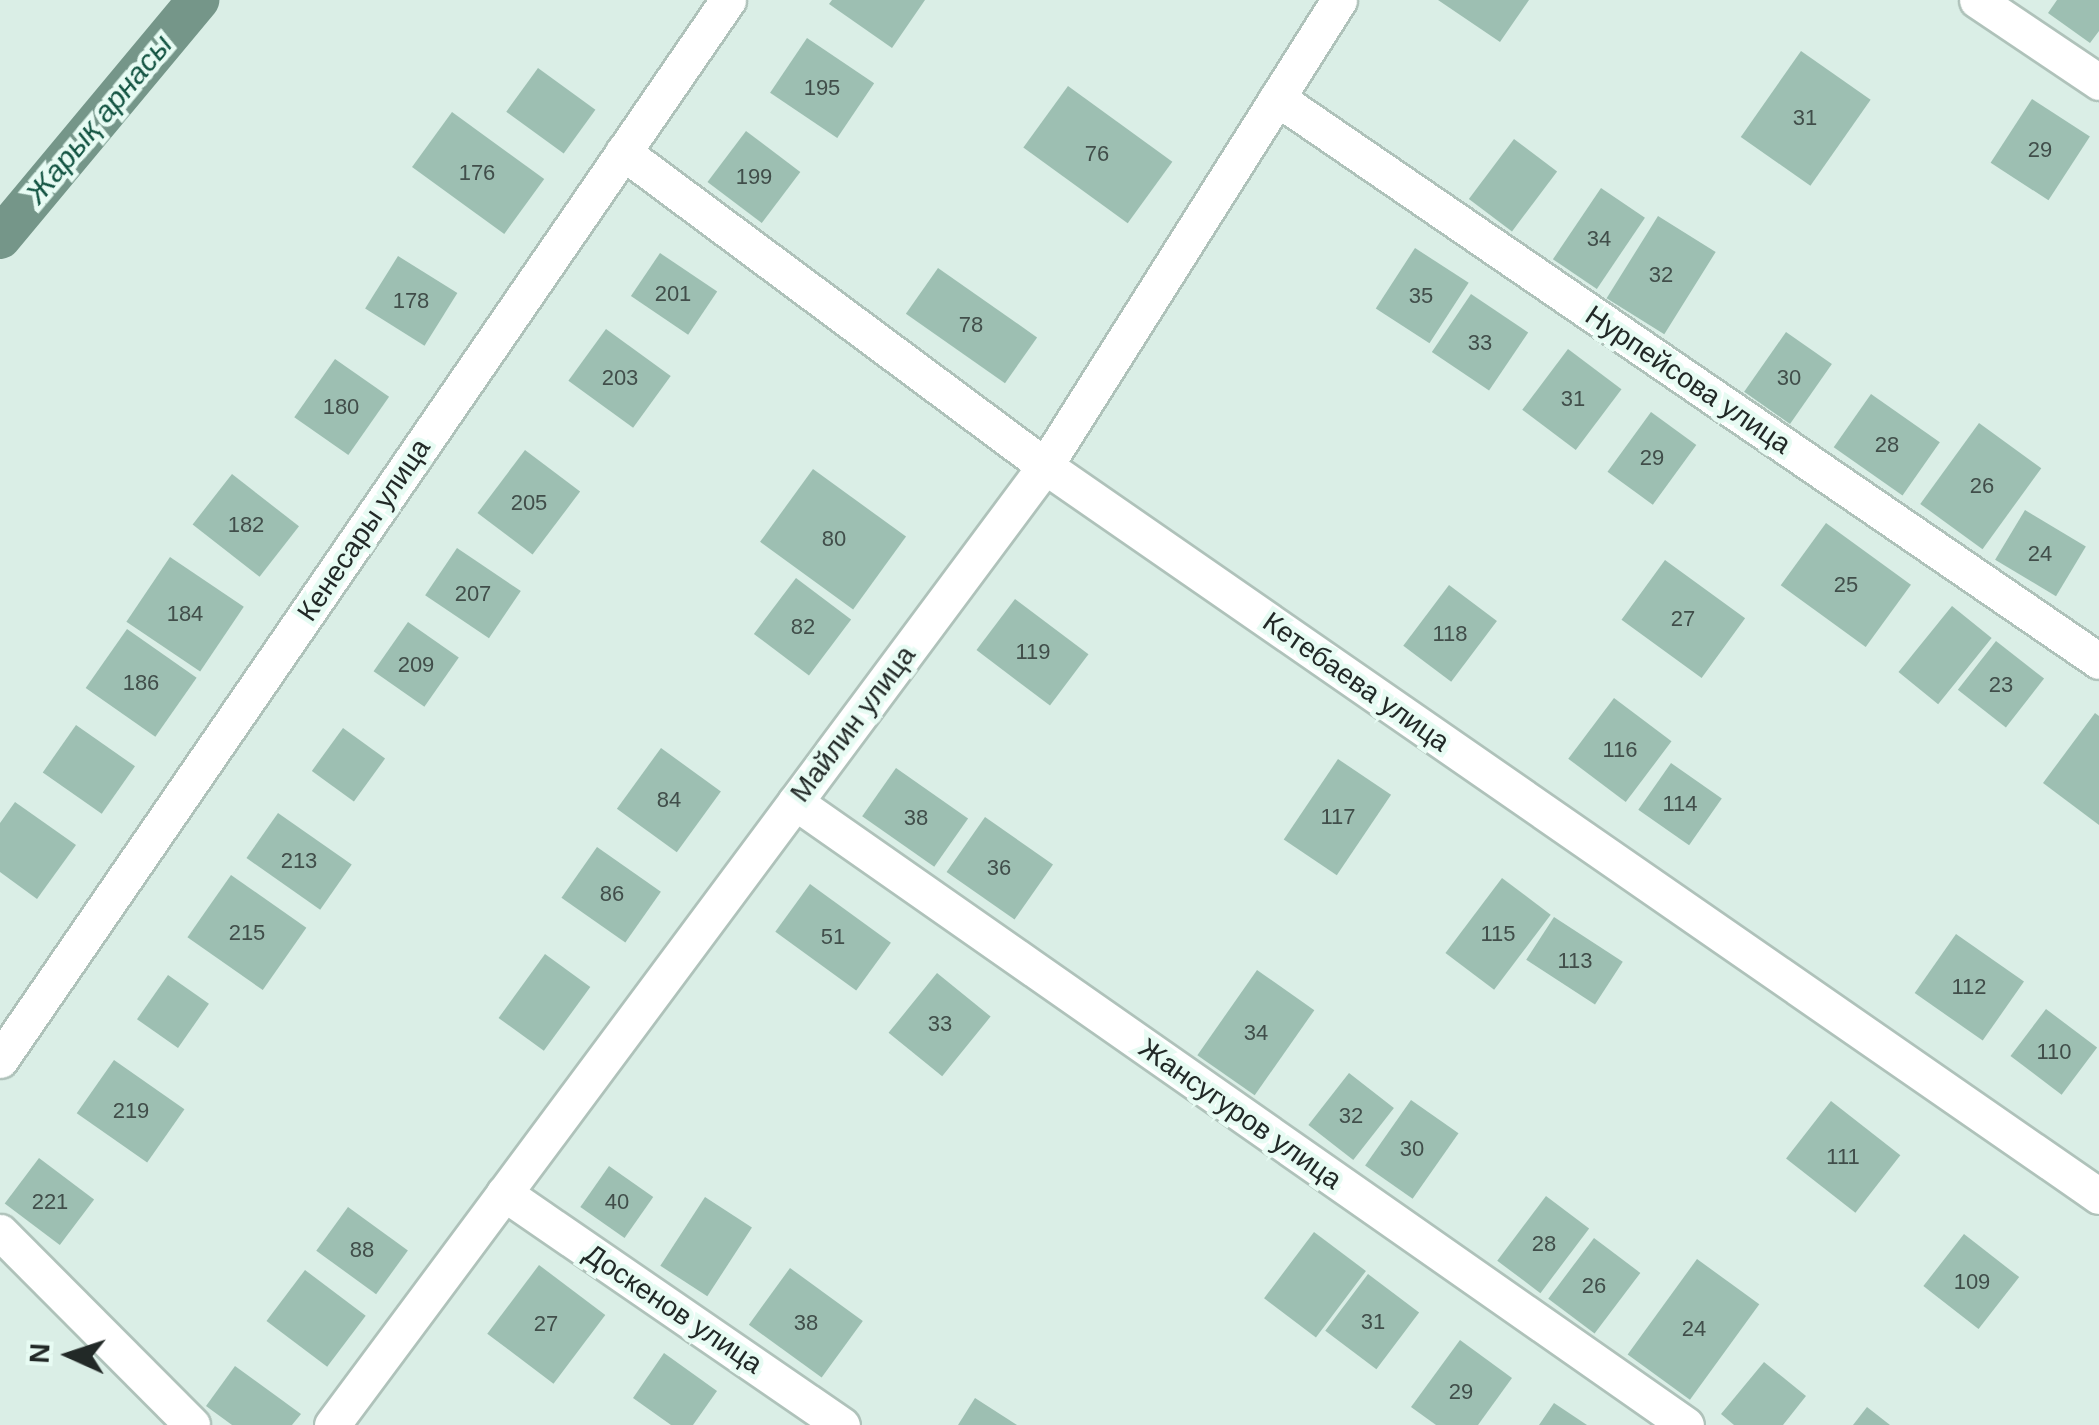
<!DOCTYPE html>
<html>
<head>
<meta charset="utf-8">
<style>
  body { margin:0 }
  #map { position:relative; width:2099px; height:1425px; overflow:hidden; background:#daeee6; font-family:Arial,sans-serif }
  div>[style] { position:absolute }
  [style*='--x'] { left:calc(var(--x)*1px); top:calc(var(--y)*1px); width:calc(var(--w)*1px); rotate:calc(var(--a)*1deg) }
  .canal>* { height:42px; margin:-21px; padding:0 21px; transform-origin:21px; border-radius:21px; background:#759689 }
  .building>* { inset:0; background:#9dbfb2; transform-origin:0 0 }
  .roads { filter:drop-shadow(2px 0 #afc2ba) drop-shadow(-2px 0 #afc2ba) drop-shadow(0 2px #afc2ba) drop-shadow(0 -2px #afc2ba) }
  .street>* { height:35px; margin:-17.5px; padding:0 17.5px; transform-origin:17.5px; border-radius:17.5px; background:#fff }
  span { translate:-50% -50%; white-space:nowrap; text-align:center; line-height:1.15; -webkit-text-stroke:9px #e7fbf3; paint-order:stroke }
  .number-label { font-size:22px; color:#414e4a }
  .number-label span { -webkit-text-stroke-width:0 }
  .street-label { font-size:28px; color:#222927 }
  .water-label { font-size:30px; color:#135442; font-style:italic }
  .north { position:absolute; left:20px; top:1305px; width:100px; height:100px; -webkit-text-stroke:8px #e7fbf3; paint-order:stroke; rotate:273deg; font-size:28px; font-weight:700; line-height:40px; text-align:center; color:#222927 }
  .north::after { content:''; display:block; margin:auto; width:35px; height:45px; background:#222927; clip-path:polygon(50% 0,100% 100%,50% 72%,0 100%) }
</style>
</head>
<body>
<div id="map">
  <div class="canal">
    <i style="--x:0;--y:238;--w:310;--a:-50.2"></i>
  </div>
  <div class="building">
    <i style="clip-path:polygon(832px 0,925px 0,892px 48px,829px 4px)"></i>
    <i style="clip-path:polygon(1438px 0,1529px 0,1500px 42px)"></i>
    <i style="clip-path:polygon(2057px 0,2099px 0,2099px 31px,2090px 43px,2048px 13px)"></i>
    <i style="left:807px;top:38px;width:81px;height:66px;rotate:34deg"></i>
    <i style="left:1801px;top:51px;width:85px;height:105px;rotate:35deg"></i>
    <i style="left:538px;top:68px;width:71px;height:54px;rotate:36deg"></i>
    <i style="left:1068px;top:86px;width:129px;height:76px;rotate:36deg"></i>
    <i style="left:2032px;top:99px;width:69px;height:76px;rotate:33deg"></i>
    <i style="left:452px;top:112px;width:114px;height:68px;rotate:36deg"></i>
    <i style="left:746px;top:131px;width:68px;height:64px;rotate:37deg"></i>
    <i style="left:1514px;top:139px;width:54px;height:75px;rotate:37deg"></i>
    <i style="left:1601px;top:188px;width:53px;height:86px;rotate:34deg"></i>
    <i style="left:1658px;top:216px;width:68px;height:97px;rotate:32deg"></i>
    <i style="left:1415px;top:248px;width:64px;height:72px;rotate:33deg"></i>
    <i style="left:660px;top:253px;width:69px;height:52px;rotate:34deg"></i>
    <i style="left:398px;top:256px;width:70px;height:62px;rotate:32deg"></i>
    <i style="left:938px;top:268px;width:121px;height:56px;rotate:35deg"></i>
    <i style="left:1471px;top:294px;width:69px;height:70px;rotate:34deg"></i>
    <i style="left:606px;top:329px;width:80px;height:64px;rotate:36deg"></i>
    <i style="left:1786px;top:332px;width:56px;height:73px;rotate:35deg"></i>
    <i style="left:1568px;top:349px;width:67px;height:76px;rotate:37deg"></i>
    <i style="left:335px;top:359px;width:66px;height:71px;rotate:35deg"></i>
    <i style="left:1871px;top:394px;width:84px;height:65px;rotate:35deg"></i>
    <i style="left:1651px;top:412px;width:56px;height:74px;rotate:36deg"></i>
    <i style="left:1979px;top:423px;width:77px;height:100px;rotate:36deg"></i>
    <i style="left:525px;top:450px;width:69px;height:79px;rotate:37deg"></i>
    <i style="left:813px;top:469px;width:115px;height:90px;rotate:36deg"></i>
    <i style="left:232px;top:474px;width:85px;height:64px;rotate:38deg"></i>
    <i style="left:2025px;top:510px;width:71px;height:58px;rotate:31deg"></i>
    <i style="left:1826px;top:523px;width:105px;height:77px;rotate:36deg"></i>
    <i style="left:457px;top:548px;width:77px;height:57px;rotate:34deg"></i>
    <i style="left:170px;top:557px;width:89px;height:78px;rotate:34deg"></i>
    <i style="left:1665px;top:560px;width:99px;height:74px;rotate:36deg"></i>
    <i style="left:796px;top:578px;width:69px;height:70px;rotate:37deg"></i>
    <i style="left:1449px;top:585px;width:60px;height:76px;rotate:37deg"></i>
    <i style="left:1015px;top:599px;width:92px;height:64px;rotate:37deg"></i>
    <i style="left:1952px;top:606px;width:51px;height:85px;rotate:39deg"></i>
    <i style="left:408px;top:622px;width:62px;height:60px;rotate:35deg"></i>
    <i style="left:127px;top:629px;width:85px;height:72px;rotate:35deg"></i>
    <i style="left:1996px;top:641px;width:61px;height:62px;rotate:38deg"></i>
    <i style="left:1614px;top:698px;width:72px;height:76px;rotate:37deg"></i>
    <i style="clip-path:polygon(2095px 713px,2099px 716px,2099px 825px,2043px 783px)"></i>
    <i style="left:76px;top:725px;width:72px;height:58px;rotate:35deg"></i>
    <i style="left:343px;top:728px;width:52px;height:53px;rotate:36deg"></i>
    <i style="left:661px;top:748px;width:74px;height:75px;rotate:36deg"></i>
    <i style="left:1338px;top:759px;width:64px;height:97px;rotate:34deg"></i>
    <i style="left:1671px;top:763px;width:62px;height:57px;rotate:35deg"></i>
    <i style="left:896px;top:768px;width:88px;height:59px;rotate:35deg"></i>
    <i style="clip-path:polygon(15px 802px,76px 845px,37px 899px,0 872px,0 823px)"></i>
    <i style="left:278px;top:813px;width:90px;height:55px;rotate:35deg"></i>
    <i style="left:985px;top:817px;width:83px;height:67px;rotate:35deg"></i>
    <i style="left:597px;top:847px;width:78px;height:62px;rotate:35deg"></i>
    <i style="left:231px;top:875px;width:92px;height:76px;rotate:35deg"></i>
    <i style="left:1502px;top:878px;width:61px;height:94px;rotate:37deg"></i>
    <i style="left:810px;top:884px;width:100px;height:59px;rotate:36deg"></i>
    <i style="left:1554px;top:917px;width:82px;height:51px;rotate:33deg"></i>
    <i style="left:1956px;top:934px;width:83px;height:72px;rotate:35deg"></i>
    <i style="left:545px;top:954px;width:56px;height:79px;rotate:36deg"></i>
    <i style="left:1257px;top:970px;width:70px;height:104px;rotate:35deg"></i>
    <i style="left:937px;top:973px;width:69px;height:77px;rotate:39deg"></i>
    <i style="left:168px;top:975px;width:50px;height:54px;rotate:35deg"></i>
    <i style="left:2046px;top:1009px;width:64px;height:59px;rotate:37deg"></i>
    <i style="left:114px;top:1060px;width:86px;height:65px;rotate:35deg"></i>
    <i style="left:1349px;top:1073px;width:57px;height:66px;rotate:38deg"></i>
    <i style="left:1411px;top:1100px;width:58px;height:80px;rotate:35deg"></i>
    <i style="left:1831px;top:1101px;width:88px;height:73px;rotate:38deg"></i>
    <i style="left:39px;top:1158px;width:69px;height:57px;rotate:37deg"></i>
    <i style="left:609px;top:1166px;width:54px;height:50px;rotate:35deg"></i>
    <i style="left:1546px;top:1196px;width:54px;height:81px;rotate:37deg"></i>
    <i style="left:705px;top:1197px;width:56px;height:82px;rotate:33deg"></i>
    <i style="left:348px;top:1207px;width:74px;height:54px;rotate:36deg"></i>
    <i style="left:1314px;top:1232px;width:65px;height:83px;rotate:37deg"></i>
    <i style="left:1964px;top:1234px;width:70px;height:66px;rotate:38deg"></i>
    <i style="left:1594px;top:1238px;width:58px;height:76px;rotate:37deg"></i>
    <i style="left:1697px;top:1259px;width:77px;height:118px;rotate:36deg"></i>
    <i style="left:539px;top:1265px;width:83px;height:86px;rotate:37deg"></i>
    <i style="left:790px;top:1268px;width:90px;height:70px;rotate:36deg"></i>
    <i style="left:305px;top:1270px;width:76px;height:64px;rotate:37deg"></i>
    <i style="left:1368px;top:1274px;width:64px;height:71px;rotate:37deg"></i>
    <i style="clip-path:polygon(1460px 1340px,1512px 1378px,1478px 1425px,1436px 1425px,1411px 1407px)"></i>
    <i style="clip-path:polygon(664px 1353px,717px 1391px,693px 1425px,671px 1425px,633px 1398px)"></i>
    <i style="clip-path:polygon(1764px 1362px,1806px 1396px,1783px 1425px,1734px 1425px,1721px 1414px)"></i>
    <i style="clip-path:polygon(235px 1366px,301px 1414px,292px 1425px,232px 1425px,206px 1406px)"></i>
    <i style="clip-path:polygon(975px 1398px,1017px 1425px,958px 1425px)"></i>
    <i style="clip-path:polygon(1554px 1403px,1587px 1425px,1539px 1425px)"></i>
    <i style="clip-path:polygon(1867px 1407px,1890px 1425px,1853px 1425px)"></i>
  </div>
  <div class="roads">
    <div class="street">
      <i style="--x:1977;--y:0;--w:147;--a:33.9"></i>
      <i style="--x:1277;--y:98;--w:996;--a:34.41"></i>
      <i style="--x:623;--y:152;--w:526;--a:36.65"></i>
      <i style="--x:1045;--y:466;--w:1282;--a:34.71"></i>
      <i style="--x:795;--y:802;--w:1087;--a:34.96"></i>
      <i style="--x:0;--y:1060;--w:1286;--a:-55.52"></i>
      <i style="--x:504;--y:1193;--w:410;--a:34.5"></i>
      <i style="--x:0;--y:1232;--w:272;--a:45.1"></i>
      <i style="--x:332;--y:1425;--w:1195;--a:-53.37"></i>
      <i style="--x:1045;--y:466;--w:551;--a:-57.75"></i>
    </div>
  </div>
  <div class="number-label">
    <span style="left:822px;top:88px">195</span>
    <span style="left:1805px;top:118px">31</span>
    <span style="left:2040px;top:150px">29</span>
    <span style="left:1097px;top:154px">76</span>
    <span style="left:477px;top:173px">176</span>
    <span style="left:754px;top:177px">199</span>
    <span style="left:1599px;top:239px">34</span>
    <span style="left:1661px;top:275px">32</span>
    <span style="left:673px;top:294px">201</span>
    <span style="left:1421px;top:296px">35</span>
    <span style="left:411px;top:301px">178</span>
    <span style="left:971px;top:325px">78</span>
    <span style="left:1480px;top:343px">33</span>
    <span style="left:620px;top:378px">203</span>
    <span style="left:1789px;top:378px">30</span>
    <span style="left:1573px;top:399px">31</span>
    <span style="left:341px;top:407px">180</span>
    <span style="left:1887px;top:445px">28</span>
    <span style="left:1652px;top:458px">29</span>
    <span style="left:1982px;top:486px">26</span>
    <span style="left:529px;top:503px">205</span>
    <span style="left:246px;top:525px">182</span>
    <span style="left:834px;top:539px">80</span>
    <span style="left:2040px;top:554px">24</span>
    <span style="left:1846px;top:585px">25</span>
    <span style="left:473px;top:594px">207</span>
    <span style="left:185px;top:614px">184</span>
    <span style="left:1683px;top:619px">27</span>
    <span style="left:803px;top:627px">82</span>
    <span style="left:1450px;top:634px">118</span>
    <span style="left:1033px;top:652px">119</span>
    <span style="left:416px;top:665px">209</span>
    <span style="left:141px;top:683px">186</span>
    <span style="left:2001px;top:685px">23</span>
    <span style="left:1620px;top:750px">116</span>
    <span style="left:669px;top:800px">84</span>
    <span style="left:1680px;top:804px">114</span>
    <span style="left:1338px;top:817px">117</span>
    <span style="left:916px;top:818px">38</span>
    <span style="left:299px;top:861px">213</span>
    <span style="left:999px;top:868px">36</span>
    <span style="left:612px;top:894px">86</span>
    <span style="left:247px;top:933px">215</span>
    <span style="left:1498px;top:934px">115</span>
    <span style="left:833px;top:937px">51</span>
    <span style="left:1575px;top:961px">113</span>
    <span style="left:1969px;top:987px">112</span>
    <span style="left:940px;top:1024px">33</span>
    <span style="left:1256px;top:1033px">34</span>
    <span style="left:2054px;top:1052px">110</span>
    <span style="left:131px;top:1111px">219</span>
    <span style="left:1351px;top:1116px">32</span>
    <span style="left:1412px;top:1149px">30</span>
    <span style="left:1843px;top:1157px">111</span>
    <span style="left:50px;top:1202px">221</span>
    <span style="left:617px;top:1202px">40</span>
    <span style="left:1544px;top:1244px">28</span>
    <span style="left:362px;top:1250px">88</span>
    <span style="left:1972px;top:1282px">109</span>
    <span style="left:1594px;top:1286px">26</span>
    <span style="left:1373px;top:1322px">31</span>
    <span style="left:806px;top:1323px">38</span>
    <span style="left:546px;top:1324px">27</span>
    <span style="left:1694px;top:1329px">24</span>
    <span style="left:1461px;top:1392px">29</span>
  </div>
  <div class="street-label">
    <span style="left:1688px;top:380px;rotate:34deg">Нурпейсова улица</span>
    <span style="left:364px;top:530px;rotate:-56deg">Кенесары улица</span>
    <span style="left:1356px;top:682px;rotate:35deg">Кетебаева улица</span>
    <span style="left:853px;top:724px;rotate:-53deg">Майлин улица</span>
    <span style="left:1240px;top:1114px;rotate:35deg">Жансугуров улица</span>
    <span style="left:673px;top:1309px;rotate:34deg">Доскенов улица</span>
  </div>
  <div class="water-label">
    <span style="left:99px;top:119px;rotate:-50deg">Жарық арнасы</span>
  </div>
  <div class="north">N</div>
</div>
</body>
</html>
